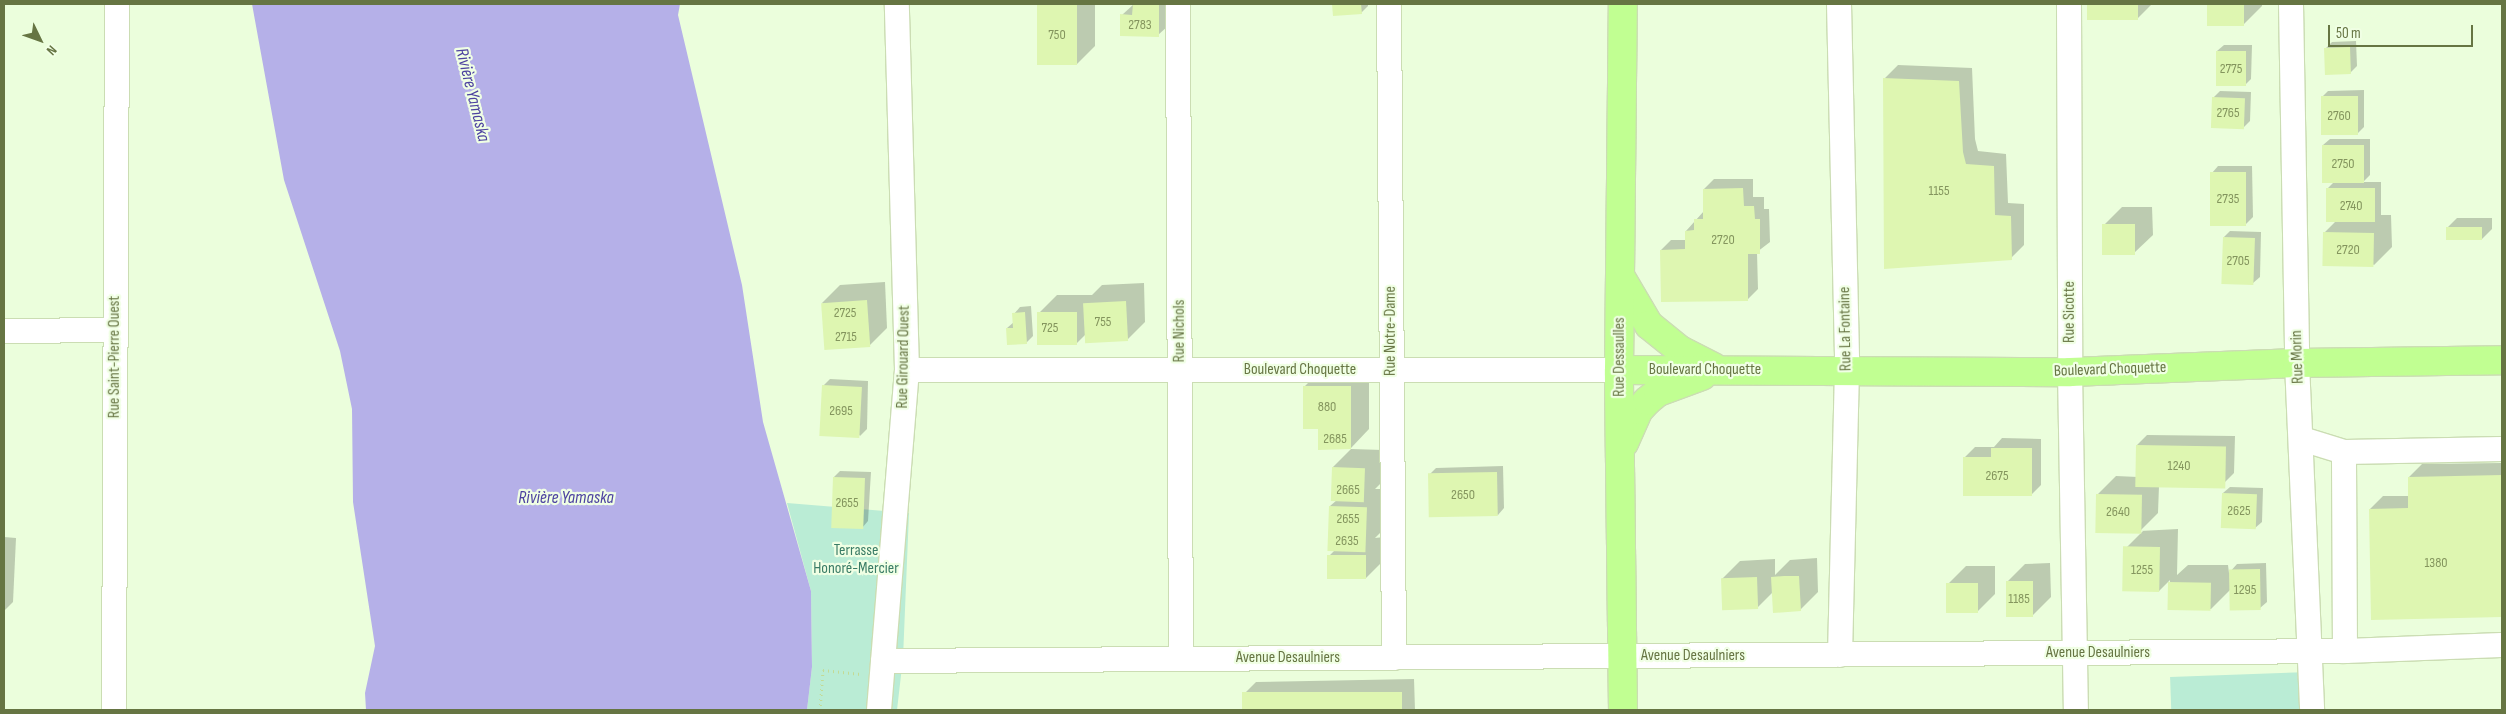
<!DOCTYPE html>
<html>
<head>
<meta charset="utf-8">
<style>
  body { margin:0 }
  #map { position:relative; width:2506px; height:714px; overflow:hidden; background:#ebfedc; font-family:"Sofia Sans Condensed",sans-serif }
  div>[style] { position:absolute }
  [style*='--x'] { left:calc(var(--x)*1px); top:calc(var(--y)*1px); width:calc(var(--w)*1px); rotate:calc(var(--a)*1deg) }
  .green>* { inset:0; background:#baecd5; transform-origin:0 0 }
  .water>* { inset:0; background:#b5b0e8 }
  .shadow>* { inset:0; background:#0003 }
  .building>* { inset:0; background:#def6b1; transform-origin:0 0 }
  .path>* { height:3px; margin-top:-1.5px; transform-origin:0; background:repeating-linear-gradient(90deg,#c3da95 0 1px,transparent 0 5px) }
  .roads { filter:drop-shadow(1px 0 #cbddb3) drop-shadow(-1px 0 #cbddb3) drop-shadow(0 1px #cbddb3) drop-shadow(0 -1px #cbddb3) }
  .minor>* { height:24px; margin:-12px; padding:0 12px; transform-origin:12px; border-radius:12px; background:#fff }
  .major>* { height:28px; margin:-14px; padding:0 14px; transform-origin:14px; border-radius:14px; background:#c1ff92 }
  span { translate:-50% -50%; white-space:nowrap; text-align:center; line-height:1.15; -webkit-text-stroke:4.5px #f0ffe4; paint-order:stroke }
  .number-label { font-size:14px; color:#84955e }
  .number-label span { -webkit-text-stroke-width:0 }
  .street-label { font-size:16px; color:#667543 }
  .park-label { font-size:16px; color:#3a7c66 }
  .water-label { font-size:18px; color:#4d43a0; font-style:italic }
  .frame { position:absolute; inset:0; border:5px solid #667543; pointer-events:none }
  .north { position:absolute; left:15px; top:15px; width:50px; height:50px; -webkit-text-stroke:4px #f0ffe4; paint-order:stroke; rotate:132deg; font-size:14px; font-weight:700; line-height:20px; text-align:center; color:#667543 }
  .north::after { content:''; display:block; margin:auto; width:18px; height:22px; background:#667543; clip-path:polygon(50% 0,100% 100%,50% 72%,0 100%) }
  .scale { position:absolute; left:2328px; top:25px; width:145px; height:22px; box-sizing:border-box; border:2px solid #667543; border-top:0; padding-left:6px; font-size:15px; line-height:18px; white-space:nowrap; color:#667543; -webkit-text-stroke:4px #f0ffe4; paint-order:stroke }
</style>
</head>
<body>
<div id="map">
  <div class="green">
    <i style="clip-path:polygon(787px 503px,909px 513px,903px 658px,897px 710px,807px 710px,812px 667px,811px 591px)"></i>
    <i style="left:2311px;top:672px;width:38px;height:141px;rotate:88deg"></i>
  </div>
  <div class="water">
    <i style="clip-path:polygon(252px 4px,680px 4px,678px 15px,742px 285px,763px 422px,811px 591px,812px 667px,807px 710px,366px 710px,365px 693px,375px 646px,353px 502px,352px 409px,340px 351px,284px 180px)"></i>
  </div>
  <div class="shadow">
    <i style="clip-path:polygon(1038px 4px,1095px 4px,1095px 46px,1077px 64px,1038px 64px)"></i>
    <i style="clip-path:polygon(1134px 4px,1169px 4px,1168px 26px,1158px 35px,1122px 15px)"></i>
    <i style="clip-path:polygon(1333px 4px,1368px 4px,1368px 6px,1361px 13px,1334px 14px)"></i>
    <i style="clip-path:polygon(2088px 4px,2152px 4px,2137px 19px,2088px 19px)"></i>
    <i style="clip-path:polygon(2208px 4px,2262px 4px,2262px 6px,2244px 24px,2208px 25px)"></i>
    <i style="clip-path:polygon(2356px 41px,2357px 66px,2350px 73px,2325px 49px,2332px 42px)"></i>
    <i style="clip-path:polygon(2224px 45px,2252px 45px,2251px 79px,2244px 86px,2217px 51px)"></i>
    <i style="clip-path:polygon(1898px 65px,1972px 68px,1975px 139px,1978px 151px,2006px 154px,2008px 203px,2024px 204px,2024px 245px,2011px 258px,1885px 78px)"></i>
    <i style="clip-path:polygon(2364px 90px,2364px 127px,2357px 134px,2322px 97px,2328px 91px)"></i>
    <i style="clip-path:polygon(2220px 91px,2251px 92px,2250px 121px,2243px 128px,2213px 98px)"></i>
    <i style="clip-path:polygon(2330px 139px,2370px 139px,2370px 175px,2363px 182px,2381px 182px,2381px 215px,2391px 215px,2392px 247px,2374px 265px,2324px 233px,2335px 222px,2327px 189px,2335px 181px,2323px 145px)"></i>
    <i style="clip-path:polygon(2218px 166px,2252px 166px,2253px 217px,2246px 224px,2212px 173px)"></i>
    <i style="clip-path:polygon(1714px 179px,1753px 179px,1753px 197px,1764px 197px,1764px 209px,1769px 209px,1770px 242px,1757px 252px,1758px 289px,1748px 299px,1661px 250px,1671px 240px,1686px 240px,1686px 231px,1704px 211px,1704px 189px)"></i>
    <i style="clip-path:polygon(2122px 207px,2152px 207px,2153px 235px,2134px 253px,2104px 225px)"></i>
    <i style="clip-path:polygon(2457px 218px,2492px 218px,2492px 229px,2482px 239px,2447px 228px)"></i>
    <i style="clip-path:polygon(2230px 231px,2261px 232px,2260px 277px,2253px 283px,2224px 237px)"></i>
    <i style="clip-path:polygon(885px 282px,887px 328px,869px 346px,822px 303px,840px 285px)"></i>
    <i style="clip-path:polygon(1144px 283px,1145px 322px,1127px 340px,1085px 335px,1077px 343px,1039px 313px,1057px 295px,1092px 295px,1102px 285px)"></i>
    <i style="clip-path:polygon(1031px 306px,1033px 336px,1026px 343px,1007px 328px,1014px 322px,1014px 314px,1020px 307px)"></i>
    <i style="clip-path:polygon(1369px 368px,1369px 429px,1351px 448px,1319px 427px,1304px 387px,1322px 369px)"></i>
    <i style="clip-path:polygon(830px 379px,868px 381px,867px 429px,860px 436px,823px 386px)"></i>
    <i style="clip-path:polygon(2147px 435px,2235px 436px,2234px 473px,2224px 483px,2159px 486px,2158px 513px,2140px 531px,2098px 494px,2116px 476px,2138px 477px,2137px 445px)"></i>
    <i style="clip-path:polygon(2002px 438px,2041px 439px,2041px 485px,2031px 495px,1965px 457px,1975px 447px,1994px 447px)"></i>
    <i style="clip-path:polygon(1351px 449px,1383px 450px,1382px 482px,1375px 489px,1384px 489px,1383px 530px,1375px 538px,1384px 537px,1384px 560px,1366px 578px,1329px 556px,1336px 549px,1330px 506px,1337px 500px,1333px 467px)"></i>
    <i style="clip-path:polygon(2502px 463px,2502px 616px,2372px 619px,2370px 509px,2383px 496px,2410px 496px,2409px 477px,2422px 464px)"></i>
    <i style="clip-path:polygon(1503px 466px,1504px 508px,1498px 515px,1429px 475px,1436px 468px)"></i>
    <i style="clip-path:polygon(840px 471px,871px 472px,868px 521px,862px 528px,834px 477px)"></i>
    <i style="clip-path:polygon(2230px 487px,2263px 488px,2262px 522px,2255px 528px,2223px 493px)"></i>
    <i style="clip-path:polygon(2178px 529px,2177px 575px,2188px 565px,2228px 565px,2229px 573px,2237px 564px,2266px 563px,2267px 602px,2260px 608px,2231px 589px,2211px 609px,2169px 608px,2170px 580px,2159px 591px,2125px 549px,2143px 531px,2140px 531px)"></i>
    <i style="clip-path:polygon(4px 537px,16px 538px,13px 602px,4px 611px)"></i>
    <i style="clip-path:polygon(1817px 558px,1818px 592px,1800px 610px,1773px 592px,1757px 608px,1722px 579px,1740px 561px,1775px 559px,1775px 575px,1790px 560px)"></i>
    <i style="clip-path:polygon(2050px 563px,2051px 597px,2033px 615px,2007px 582px,2025px 564px)"></i>
    <i style="clip-path:polygon(1966px 566px,1995px 566px,1995px 594px,1977px 612px,1948px 584px)"></i>
    <i style="clip-path:polygon(1414px 679px,1415px 710px,1243px 710px,1243px 695px,1256px 682px)"></i>
  </div>
  <div class="building">
    <i style="left:1037px;top:4px;width:40px;height:61px"></i>
    <i style="clip-path:polygon(1133px 4px,1159px 4px,1159px 37px,1120px 36px,1120px 14px,1132px 15px)"></i>
    <i style="clip-path:polygon(1332px 4px,1361px 4px,1362px 14px,1333px 16px)"></i>
    <i style="left:2087px;top:4px;width:51px;height:16px"></i>
    <i style="left:2207px;top:4px;width:37px;height:22px"></i>
    <i style="left:2350px;top:47px;width:27px;height:26px;rotate:88deg"></i>
    <i style="left:2216px;top:51px;width:30px;height:35px"></i>
    <i style="clip-path:polygon(1883px 78px,1959px 81px,1963px 152px,1966px 164px,1994px 166px,1995px 215px,2011px 216px,2012px 260px,1884px 269px)"></i>
    <i style="left:2358px;top:96px;width:39px;height:37px;rotate:90deg"></i>
    <i style="left:2212px;top:97px;width:33px;height:31px;rotate:2deg"></i>
    <i style="left:2322px;top:145px;width:42px;height:38px"></i>
    <i style="left:2210px;top:172px;width:36px;height:54px"></i>
    <i style="clip-path:polygon(1743px 188px,1744px 206px,1754px 206px,1755px 219px,1760px 219px,1760px 254px,1748px 254px,1748px 301px,1661px 302px,1660px 250px,1685px 249px,1685px 231px,1694px 230px,1694px 219px,1703px 219px,1703px 189px)"></i>
    <i style="left:2375px;top:188px;width:34px;height:49px;rotate:90deg"></i>
    <i style="left:2102px;top:224px;width:33px;height:31px"></i>
    <i style="left:2482px;top:227px;width:13px;height:36px;rotate:90deg"></i>
    <i style="left:2323px;top:232px;width:51px;height:34px;rotate:1deg"></i>
    <i style="left:2223px;top:237px;width:32px;height:47px;rotate:2deg"></i>
    <i style="left:867px;top:300px;width:47px;height:46px;rotate:86deg"></i>
    <i style="left:1126px;top:301px;width:40px;height:43px;rotate:87deg"></i>
    <i style="clip-path:polygon(1025px 312px,1027px 344px,1007px 345px,1006px 328px,1013px 328px,1012px 313px)"></i>
    <i style="left:1037px;top:312px;width:40px;height:33px"></i>
    <i style="left:822px;top:385px;width:40px;height:51px;rotate:3deg"></i>
    <i style="clip-path:polygon(1303px 386px,1351px 386px,1351px 449px,1318px 450px,1318px 429px,1303px 429px)"></i>
    <i style="left:2136px;top:445px;width:90px;height:42px;rotate:1deg"></i>
    <i style="clip-path:polygon(1991px 448px,2032px 448px,2032px 496px,1963px 496px,1963px 457px,1991px 457px)"></i>
    <i style="left:1332px;top:467px;width:33px;height:34px;rotate:2deg"></i>
    <i style="left:1497px;top:472px;width:44px;height:69px;rotate:89deg"></i>
    <i style="clip-path:polygon(2502px 475px,2502px 617px,2371px 620px,2369px 509px,2408px 508px,2408px 477px)"></i>
    <i style="left:833px;top:477px;width:32px;height:51px;rotate:2deg"></i>
    <i style="left:2222px;top:493px;width:35px;height:35px;rotate:2deg"></i>
    <i style="left:2096px;top:494px;width:46px;height:39px;rotate:1deg"></i>
    <i style="left:1329px;top:506px;width:38px;height:45px;rotate:2deg"></i>
    <i style="left:2160px;top:547px;width:45px;height:37px;rotate:91deg"></i>
    <i style="left:1366px;top:555px;width:24px;height:39px;rotate:90deg"></i>
    <i style="left:2260px;top:569px;width:41px;height:31px;rotate:89deg"></i>
    <i style="clip-path:polygon(1784px 576px,1799px 576px,1801px 611px,1773px 613px,1771px 577px)"></i>
    <i style="left:1757px;top:577px;width:32px;height:36px;rotate:88deg"></i>
    <i style="left:2006px;top:581px;width:27px;height:36px"></i>
    <i style="left:2168px;top:582px;width:43px;height:28px;rotate:1deg"></i>
    <i style="left:1946px;top:583px;width:32px;height:30px"></i>
    <i style="left:1402px;top:692px;width:18px;height:160px;rotate:90deg"></i>
  </div>
  <div class="path">
    <i style="--x:820;--y:710;--w:40;--a:-85.7"></i>
    <i style="--x:823;--y:670;--w:38;--a:6"></i>
  </div>
  <div class="roads">
    <div class="minor">
      <i style="--x:1178;--y:4;--w:655;--a:89.74"></i>
      <i style="--x:1389;--y:4;--w:654;--a:89.56"></i>
      <i style="--x:1839;--y:4;--w:365;--a:88.7"></i>
      <i style="--x:1847;--y:369;--w:286;--a:91.4"></i>
      <i style="--x:2069;--y:4;--w:368;--a:89.8"></i>
      <i style="--x:2070;--y:372;--w:338;--a:89"></i>
      <i style="--x:2291;--y:4;--w:359;--a:89"></i>
      <i style="--x:2297;--y:363;--w:347;--a:87.5"></i>
      <i style="--x:4;--y:331;--w:111;--a:-0.5"></i>
      <i style="--x:907;--y:370;--w:712;--a:0"></i>
      <i style="--x:2302;--y:439;--w:44;--a:17.2"></i>
      <i style="--x:2345;--y:651;--w:199;--a:-90.3"></i>
      <i style="--x:2344;--y:452;--w:158;--a:-1.1"></i>
      <i style="--x:883;--y:661;--w:1462;--a:-0.39"></i>
      <i style="--x:2345;--y:651;--w:157;--a:-2.2"></i>
      <i style="--x:114;--y:710;--w:706;--a:-89.76"></i>
      <i style="--x:879;--y:710;--w:341;--a:-85.3"></i>
      <i style="--x:907;--y:370;--w:366;--a:-91.6"></i>
    </div>
    <div class="major">
      <i style="--x:1620;--y:276;--w:57;--a:59.4"></i>
      <i style="--x:1649;--y:325;--w:40;--a:39"></i>
      <i style="--x:1680;--y:350;--w:38;--a:27"></i>
      <i style="--x:1619;--y:370;--w:451;--a:0.3"></i>
      <i style="--x:2070;--y:372;--w:227;--a:-2.3"></i>
      <i style="--x:2297;--y:363;--w:205;--a:-0.8"></i>
      <i style="--x:1624;--y:443;--w:36;--a:-66"></i>
      <i style="--x:1639;--y:410;--w:12;--a:-48"></i>
      <i style="--x:1647;--y:401;--w:14;--a:-39"></i>
      <i style="--x:1658;--y:392;--w:47;--a:-20"></i>
      <i style="--x:1623;--y:710;--w:340;--a:-90.7"></i>
      <i style="--x:1619;--y:370;--w:366;--a:-89.4"></i>
    </div>
  </div>
  <div class="number-label">
    <span style="left:1140px;top:25px">2783</span>
    <span style="left:1057px;top:35px">750</span>
    <span style="left:2231px;top:69px">2775</span>
    <span style="left:2228px;top:113px">2765</span>
    <span style="left:2339px;top:116px">2760</span>
    <span style="left:2343px;top:164px">2750</span>
    <span style="left:1939px;top:191px">1155</span>
    <span style="left:2228px;top:199px">2735</span>
    <span style="left:2351px;top:206px">2740</span>
    <span style="left:1723px;top:240px">2720</span>
    <span style="left:2348px;top:250px">2720</span>
    <span style="left:2238px;top:261px">2705</span>
    <span style="left:845px;top:313px">2725</span>
    <span style="left:1103px;top:322px">755</span>
    <span style="left:1050px;top:328px">725</span>
    <span style="left:846px;top:337px">2715</span>
    <span style="left:1327px;top:407px">880</span>
    <span style="left:841px;top:411px">2695</span>
    <span style="left:1335px;top:439px">2685</span>
    <span style="left:2179px;top:466px">1240</span>
    <span style="left:1997px;top:476px">2675</span>
    <span style="left:1348px;top:490px">2665</span>
    <span style="left:1463px;top:495px">2650</span>
    <span style="left:847px;top:503px">2655</span>
    <span style="left:2239px;top:511px">2625</span>
    <span style="left:2118px;top:512px">2640</span>
    <span style="left:1348px;top:519px">2655</span>
    <span style="left:1347px;top:541px">2635</span>
    <span style="left:2436px;top:563px">1380</span>
    <span style="left:2142px;top:570px">1255</span>
    <span style="left:2245px;top:590px">1295</span>
    <span style="left:2019px;top:599px">1185</span>
  </div>
  <div class="street-label">
    <span style="left:2070px;top:312px;rotate:-90deg">Rue Sicotte</span>
    <span style="left:1846px;top:329px;rotate:-91deg">Rue La Fontaine</span>
    <span style="left:1180px;top:331px;rotate:-90deg">Rue Nichols</span>
    <span style="left:1391px;top:331px;rotate:-90deg">Rue Notre-Dame</span>
    <span style="left:115px;top:357px;rotate:-90deg">Rue Saint-Pierre Ouest</span>
    <span style="left:904px;top:357px;rotate:-89deg">Rue Girouard Ouest</span>
    <span style="left:1620px;top:357px;rotate:-90deg">Rue Dessaulles</span>
    <span style="left:2298px;top:357px;rotate:-92deg">Rue Morin</span>
    <span style="left:1300px;top:370px">Boulevard Choquette</span>
    <span style="left:1705px;top:370px">Boulevard Choquette</span>
    <span style="left:2110px;top:370px;rotate:-2deg">Boulevard Choquette</span>
    <span style="left:2098px;top:653px">Avenue Desaulniers</span>
    <span style="left:1693px;top:656px">Avenue Desaulniers</span>
    <span style="left:1288px;top:658px">Avenue Desaulniers</span>
  </div>
  <div class="park-label">
    <span style="left:856px;top:560px">Terrasse<br>Honoré-Mercier</span>
  </div>
  <div class="water-label">
    <span style="left:472px;top:95px;rotate:76deg">Rivière Yamaska</span>
    <span style="left:566px;top:498px">Rivière Yamaska</span>
  </div>
  <div class="frame"></div>
  <div class="north">N</div>
  <div class="scale">50 m</div>
</div>
</body>
</html>
